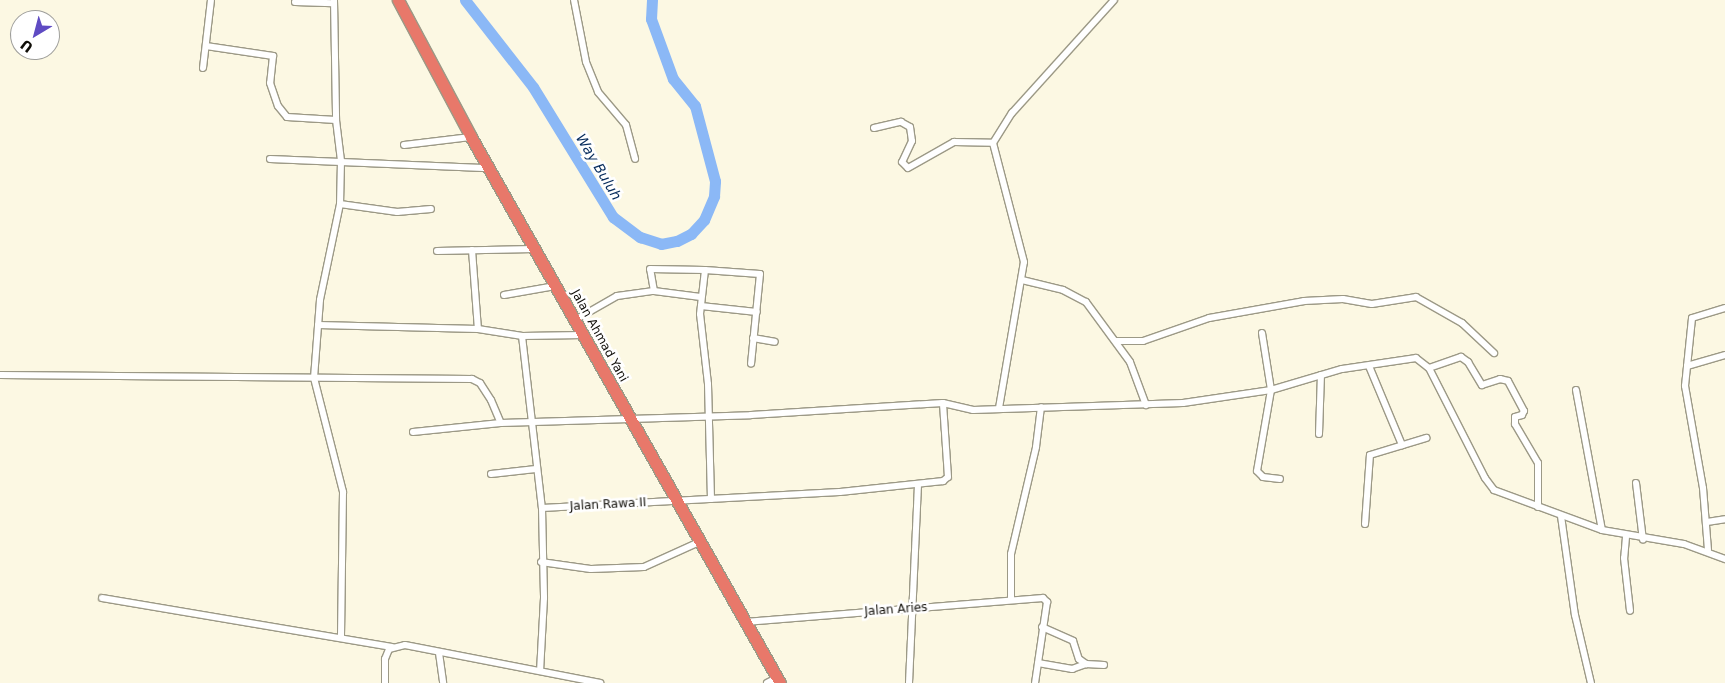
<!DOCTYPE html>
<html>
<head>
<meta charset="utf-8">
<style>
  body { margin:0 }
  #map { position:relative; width:1725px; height:683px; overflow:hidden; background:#fcf8e3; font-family:"DejaVu Sans",sans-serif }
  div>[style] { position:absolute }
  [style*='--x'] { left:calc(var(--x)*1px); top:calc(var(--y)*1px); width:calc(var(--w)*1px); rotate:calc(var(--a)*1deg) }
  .river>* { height:11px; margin:-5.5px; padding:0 5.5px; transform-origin:5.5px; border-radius:5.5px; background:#8bb8f6 }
  .roads { filter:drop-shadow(1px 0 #9c9986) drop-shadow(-1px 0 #9c9986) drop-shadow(0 1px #9c9986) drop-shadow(0 -1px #9c9986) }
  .minor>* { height:6px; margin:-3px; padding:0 3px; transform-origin:3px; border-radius:3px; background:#fff }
  .trunk>* { height:11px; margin:-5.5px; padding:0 5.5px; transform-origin:5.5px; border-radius:5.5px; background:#e8786a }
  span { translate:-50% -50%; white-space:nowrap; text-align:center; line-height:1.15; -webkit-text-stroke:5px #fff; paint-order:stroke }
  .street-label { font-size:12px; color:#100e08 }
  .water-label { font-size:14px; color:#062b5b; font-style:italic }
  .north { position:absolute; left:10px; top:10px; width:50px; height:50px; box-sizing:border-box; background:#fff; border:1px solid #9f9f9c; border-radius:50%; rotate:217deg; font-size:14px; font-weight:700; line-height:20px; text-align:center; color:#100e08 }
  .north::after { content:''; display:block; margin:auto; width:18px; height:22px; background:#5f4bc3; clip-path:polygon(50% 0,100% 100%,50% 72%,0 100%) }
</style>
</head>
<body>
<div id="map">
  <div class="river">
    <i style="--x:465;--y:0;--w:110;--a:52"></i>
    <i style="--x:533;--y:87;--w:153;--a:58.4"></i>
    <i style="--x:613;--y:217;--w:34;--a:37"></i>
    <i style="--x:640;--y:237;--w:22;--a:18"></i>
    <i style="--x:661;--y:244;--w:16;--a:-11"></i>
    <i style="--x:677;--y:241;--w:16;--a:-27"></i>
    <i style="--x:691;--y:234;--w:19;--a:-47"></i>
    <i style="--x:704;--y:220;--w:26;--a:-67"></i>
    <i style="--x:714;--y:196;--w:15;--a:-86"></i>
    <i style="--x:715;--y:181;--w:78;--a:-104.9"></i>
    <i style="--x:695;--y:106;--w:35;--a:-129"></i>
    <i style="--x:673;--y:79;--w:64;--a:-110.1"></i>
    <i style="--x:651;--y:19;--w:19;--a:-87"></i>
  </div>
  <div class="roads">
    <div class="minor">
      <i style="--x:334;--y:0;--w:120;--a:89"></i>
      <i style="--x:336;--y:120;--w:41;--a:83"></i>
      <i style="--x:341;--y:161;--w:43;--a:91.3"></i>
      <i style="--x:340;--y:204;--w:98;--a:101.8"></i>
      <i style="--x:320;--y:300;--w:78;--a:94.4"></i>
      <i style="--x:314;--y:378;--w:118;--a:75.7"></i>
      <i style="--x:343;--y:492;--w:146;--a:90.8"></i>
      <i style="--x:574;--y:0;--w:63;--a:79"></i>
      <i style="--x:586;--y:62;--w:32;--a:68"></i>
      <i style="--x:598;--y:92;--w:43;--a:49.7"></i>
      <i style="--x:626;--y:125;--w:35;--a:75"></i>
      <i style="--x:295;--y:2;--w:38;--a:2"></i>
      <i style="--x:206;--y:46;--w:68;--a:8.5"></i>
      <i style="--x:273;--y:56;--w:27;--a:96"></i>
      <i style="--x:270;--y:83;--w:24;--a:71"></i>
      <i style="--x:278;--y:106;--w:14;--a:51"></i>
      <i style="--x:287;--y:117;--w:49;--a:3.5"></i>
      <i style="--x:203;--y:68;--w:68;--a:-83.3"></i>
      <i style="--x:874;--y:128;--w:28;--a:-13"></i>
      <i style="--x:901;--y:122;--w:10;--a:29"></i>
      <i style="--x:910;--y:127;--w:14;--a:82"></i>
      <i style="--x:912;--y:141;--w:23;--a:115"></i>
      <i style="--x:902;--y:162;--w:8;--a:45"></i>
      <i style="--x:908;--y:168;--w:53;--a:-29.5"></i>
      <i style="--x:954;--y:142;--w:39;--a:1"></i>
      <i style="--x:404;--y:145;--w:67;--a:-6.8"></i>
      <i style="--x:270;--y:159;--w:219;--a:2.4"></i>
      <i style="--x:340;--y:204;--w:58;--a:8"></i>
      <i style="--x:397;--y:212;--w:34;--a:-5"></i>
      <i style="--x:472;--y:250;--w:79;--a:85.7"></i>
      <i style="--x:437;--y:251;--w:97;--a:-1.2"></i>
      <i style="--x:1022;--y:280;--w:42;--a:13.7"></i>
      <i style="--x:1063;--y:290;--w:26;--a:28"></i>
      <i style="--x:1086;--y:302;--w:74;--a:53.7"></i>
      <i style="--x:1130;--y:362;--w:46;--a:69.6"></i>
      <i style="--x:654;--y:291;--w:22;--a:-100"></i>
      <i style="--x:650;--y:269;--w:55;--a:1"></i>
      <i style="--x:504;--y:295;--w:52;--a:-10"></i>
      <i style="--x:701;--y:306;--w:56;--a:6.1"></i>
      <i style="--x:575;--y:320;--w:48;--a:-29.7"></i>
      <i style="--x:617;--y:296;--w:37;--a:-8"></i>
      <i style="--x:654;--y:291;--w:47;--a:7.3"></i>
      <i style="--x:318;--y:325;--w:160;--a:1.4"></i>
      <i style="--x:478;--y:329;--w:45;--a:9"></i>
      <i style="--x:522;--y:336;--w:61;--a:-0.9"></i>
      <i style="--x:1262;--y:333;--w:58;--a:81"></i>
      <i style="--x:1271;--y:390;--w:82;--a:99.8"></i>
      <i style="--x:1257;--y:471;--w:8;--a:45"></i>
      <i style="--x:1263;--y:477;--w:17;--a:7"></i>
      <i style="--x:522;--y:336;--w:173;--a:83.4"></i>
      <i style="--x:542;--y:508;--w:90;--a:88.7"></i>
      <i style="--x:544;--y:598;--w:73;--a:93.1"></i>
      <i style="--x:753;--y:338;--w:22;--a:10"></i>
      <i style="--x:1116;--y:341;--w:27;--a:0"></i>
      <i style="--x:1143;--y:341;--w:70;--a:-19.2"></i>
      <i style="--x:1209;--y:318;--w:97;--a:-10.1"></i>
      <i style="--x:1304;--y:301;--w:39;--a:-3"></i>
      <i style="--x:1343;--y:299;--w:29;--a:10"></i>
      <i style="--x:1372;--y:304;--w:45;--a:-9"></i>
      <i style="--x:1416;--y:297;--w:53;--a:29.5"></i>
      <i style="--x:1462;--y:323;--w:44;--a:43.2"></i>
      <i style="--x:1369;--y:366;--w:86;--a:67.3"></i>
      <i style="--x:1687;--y:366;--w:40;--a:-16"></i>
      <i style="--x:1429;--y:368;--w:34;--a:-19"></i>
      <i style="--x:1461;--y:357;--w:9;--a:36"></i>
      <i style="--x:1468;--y:362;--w:27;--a:59"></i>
      <i style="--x:1482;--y:385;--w:19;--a:-18"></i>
      <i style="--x:1500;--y:379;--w:8;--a:14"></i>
      <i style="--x:1508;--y:381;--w:34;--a:62"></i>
      <i style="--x:1524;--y:411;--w:4;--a:117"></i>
      <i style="--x:1522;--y:415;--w:7;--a:164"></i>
      <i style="--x:1515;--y:417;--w:7;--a:90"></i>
      <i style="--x:1515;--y:424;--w:45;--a:59.5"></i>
      <i style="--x:1538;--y:463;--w:44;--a:90"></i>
      <i style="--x:0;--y:375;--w:472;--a:0.5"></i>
      <i style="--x:472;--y:379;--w:9;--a:27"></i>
      <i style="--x:480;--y:383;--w:20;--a:57"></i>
      <i style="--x:491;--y:400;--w:25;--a:67"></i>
      <i style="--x:1576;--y:390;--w:142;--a:79.5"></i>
      <i style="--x:999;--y:408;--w:148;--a:-80.3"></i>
      <i style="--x:1024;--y:262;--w:123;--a:-104.6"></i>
      <i style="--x:993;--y:143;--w:36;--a:-58"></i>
      <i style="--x:1012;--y:113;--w:152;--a:-47.9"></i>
      <i style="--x:413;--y:432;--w:88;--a:-5.8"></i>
      <i style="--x:501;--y:423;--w:250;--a:-1.8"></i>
      <i style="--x:751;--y:415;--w:192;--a:-3.6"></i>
      <i style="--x:943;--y:403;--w:31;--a:13"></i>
      <i style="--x:973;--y:410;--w:210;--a:-1.9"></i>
      <i style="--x:1183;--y:403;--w:89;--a:-8.4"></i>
      <i style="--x:1271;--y:390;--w:74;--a:-16.5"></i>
      <i style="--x:1342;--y:369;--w:75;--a:-8.5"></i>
      <i style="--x:1416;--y:358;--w:16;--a:38"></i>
      <i style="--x:1429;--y:368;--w:123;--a:63"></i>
      <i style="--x:1485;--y:478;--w:15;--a:53"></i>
      <i style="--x:1494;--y:490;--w:115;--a:20.3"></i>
      <i style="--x:1602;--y:530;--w:83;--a:9.7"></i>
      <i style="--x:1684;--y:544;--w:44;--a:20.1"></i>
      <i style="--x:1319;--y:434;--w:59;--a:-88.1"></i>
      <i style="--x:491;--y:474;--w:45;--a:-6.3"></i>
      <i style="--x:1636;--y:483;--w:57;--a:83"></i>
      <i style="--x:711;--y:499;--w:115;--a:-91.5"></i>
      <i style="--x:708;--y:384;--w:70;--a:-96.5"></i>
      <i style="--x:700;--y:314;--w:44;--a:-83.5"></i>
      <i style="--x:705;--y:270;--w:55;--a:4.2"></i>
      <i style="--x:760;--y:274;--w:90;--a:95.7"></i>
      <i style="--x:542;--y:508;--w:298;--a:-3.1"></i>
      <i style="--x:840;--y:492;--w:104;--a:-6.1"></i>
      <i style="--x:943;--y:481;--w:6;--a:-39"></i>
      <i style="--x:948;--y:477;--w:74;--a:-93.9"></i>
      <i style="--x:1561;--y:516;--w:100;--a:82"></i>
      <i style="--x:1575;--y:615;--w:70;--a:76.8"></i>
      <i style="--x:1707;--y:522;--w:18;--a:-9"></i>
      <i style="--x:1365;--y:524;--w:69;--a:-85.9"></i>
      <i style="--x:1370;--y:455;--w:59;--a:-16.9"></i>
      <i style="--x:1626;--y:537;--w:21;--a:95"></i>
      <i style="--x:1624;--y:558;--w:53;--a:83.5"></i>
      <i style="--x:1708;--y:550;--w:62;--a:-94.6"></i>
      <i style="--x:1703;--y:488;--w:104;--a:-100"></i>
      <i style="--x:1685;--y:386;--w:68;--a:-84.1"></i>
      <i style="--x:1692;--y:318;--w:34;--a:-17"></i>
      <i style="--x:541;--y:562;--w:50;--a:8"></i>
      <i style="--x:591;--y:569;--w:53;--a:-2.2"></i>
      <i style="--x:644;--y:567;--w:60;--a:-24.4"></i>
      <i style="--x:102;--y:598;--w:294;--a:9.6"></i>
      <i style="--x:1011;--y:599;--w:45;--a:-90"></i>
      <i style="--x:1011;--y:554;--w:110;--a:-76.8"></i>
      <i style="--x:1036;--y:447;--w:40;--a:-82.9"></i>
      <i style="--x:745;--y:622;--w:299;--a:-4.6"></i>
      <i style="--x:1043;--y:598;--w:6;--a:45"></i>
      <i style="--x:1047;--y:602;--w:82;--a:98.4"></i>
      <i style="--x:1042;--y:627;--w:34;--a:24"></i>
      <i style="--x:1073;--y:641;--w:19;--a:72"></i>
      <i style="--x:1079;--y:659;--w:9;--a:36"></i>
      <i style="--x:439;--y:653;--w:30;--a:82"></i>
      <i style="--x:1038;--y:663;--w:35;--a:10"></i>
      <i style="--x:1072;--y:669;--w:15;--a:-20"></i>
      <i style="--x:1086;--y:664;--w:18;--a:3"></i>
      <i style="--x:385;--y:683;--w:24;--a:-90"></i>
      <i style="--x:385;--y:659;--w:11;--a:-68"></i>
      <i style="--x:389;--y:649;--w:16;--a:-14"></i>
      <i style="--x:405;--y:645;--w:199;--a:11"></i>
      <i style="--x:767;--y:683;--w:11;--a:-27"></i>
      <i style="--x:909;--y:683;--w:198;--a:-87.4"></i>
    </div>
    <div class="trunk">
      <i style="--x:398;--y:0;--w:155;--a:61.9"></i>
      <i style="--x:471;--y:137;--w:627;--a:60.49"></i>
    </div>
  </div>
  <div class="street-label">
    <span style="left:599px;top:336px;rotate:61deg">Jalan Ahmad Yani</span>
    <span style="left:608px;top:505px;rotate:-3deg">Jalan Rawa II</span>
    <span style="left:896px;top:610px;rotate:-4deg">Jalan Aries</span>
  </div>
  <div class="water-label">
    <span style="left:599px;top:167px;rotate:59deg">Way Buluh</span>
  </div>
  <div class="north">U</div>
</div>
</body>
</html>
